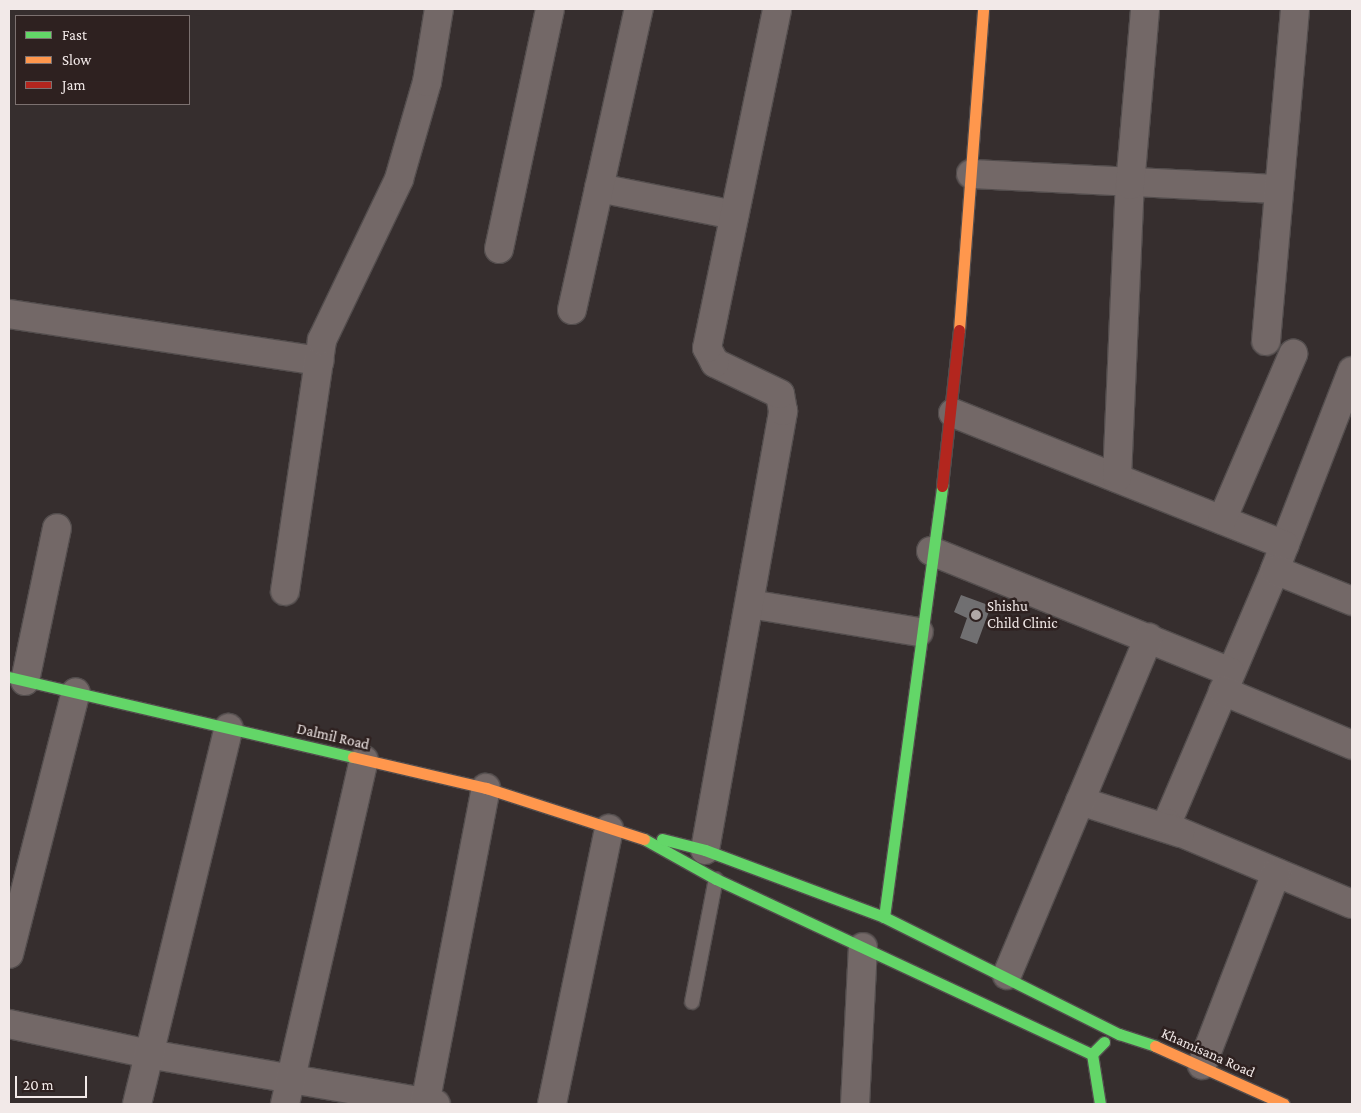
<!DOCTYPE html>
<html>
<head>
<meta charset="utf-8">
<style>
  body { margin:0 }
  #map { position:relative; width:1361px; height:1113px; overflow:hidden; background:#362e2e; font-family:"Crimson Pro",serif }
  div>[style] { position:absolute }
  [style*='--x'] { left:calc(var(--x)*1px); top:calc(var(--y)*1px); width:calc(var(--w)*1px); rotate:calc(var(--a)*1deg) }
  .building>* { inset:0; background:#706f71 }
  .roads { filter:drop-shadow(1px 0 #534d4d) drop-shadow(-1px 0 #534d4d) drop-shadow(0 1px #534d4d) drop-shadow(0 -1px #534d4d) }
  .lane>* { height:14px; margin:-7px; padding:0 7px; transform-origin:7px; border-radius:7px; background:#736867 }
  .street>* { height:28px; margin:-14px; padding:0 14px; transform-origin:14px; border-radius:14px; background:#736867 }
  .fast>* { height:11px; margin:-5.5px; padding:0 5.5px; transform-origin:5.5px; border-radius:5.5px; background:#63d668 }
  .slow>* { height:11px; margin:-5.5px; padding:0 5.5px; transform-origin:5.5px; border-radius:5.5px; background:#ff974d }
  .jam>* { height:11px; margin:-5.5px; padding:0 5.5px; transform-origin:5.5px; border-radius:5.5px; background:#b3261e }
  .dots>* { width:14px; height:14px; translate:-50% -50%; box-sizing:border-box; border:2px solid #2e2120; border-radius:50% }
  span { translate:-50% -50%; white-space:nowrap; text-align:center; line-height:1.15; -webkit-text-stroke:5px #2e2120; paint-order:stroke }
  .poi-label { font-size:15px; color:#f2e9e8 }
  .left { translate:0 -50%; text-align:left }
  .street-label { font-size:15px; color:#f2e9e8 }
  .frame { position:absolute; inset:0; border:10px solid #f2e9e8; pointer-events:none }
  .legend { position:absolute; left:15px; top:15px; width:175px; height:90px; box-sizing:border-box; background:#2e2120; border:1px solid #7c7170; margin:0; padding:6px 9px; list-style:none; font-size:15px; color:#f2e9e8 }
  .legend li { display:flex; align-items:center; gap:10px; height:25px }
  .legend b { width:25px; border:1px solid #7c7170 }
  .scale { position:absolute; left:15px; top:1076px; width:72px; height:22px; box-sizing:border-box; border:2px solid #f2e9e8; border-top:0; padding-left:6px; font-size:15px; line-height:18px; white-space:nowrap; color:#f2e9e8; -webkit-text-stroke:4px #2e2120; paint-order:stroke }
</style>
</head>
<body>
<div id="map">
  <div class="building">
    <i style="clip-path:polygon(961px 595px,991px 606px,977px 644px,960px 638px,967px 618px,954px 612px)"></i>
  </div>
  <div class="roads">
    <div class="lane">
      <i style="--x:692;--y:1002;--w:125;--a:-79"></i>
    </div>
    <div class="street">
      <i style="--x:971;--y:174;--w:307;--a:2.8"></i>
      <i style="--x:599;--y:188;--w:138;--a:11.3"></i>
      <i style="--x:499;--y:249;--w:245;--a:-78"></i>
      <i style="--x:572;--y:310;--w:308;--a:-77.5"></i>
      <i style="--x:9;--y:314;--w:314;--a:8.6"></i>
      <i style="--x:1266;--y:341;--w:333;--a:-85"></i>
      <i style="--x:1352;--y:371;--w:213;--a:111.2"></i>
      <i style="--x:1275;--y:570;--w:275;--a:113.1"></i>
      <i style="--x:1167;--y:823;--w:6;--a:59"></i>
      <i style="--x:1170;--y:828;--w:197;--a:22.7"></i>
      <i style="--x:953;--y:413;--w:357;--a:21.7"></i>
      <i style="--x:1117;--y:478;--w:293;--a:-87.5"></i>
      <i style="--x:1130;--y:185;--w:177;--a:-85.1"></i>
      <i style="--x:1222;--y:520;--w:181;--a:-66.8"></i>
      <i style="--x:931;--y:551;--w:323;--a:22"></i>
      <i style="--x:1275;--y:570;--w:83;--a:21.9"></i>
      <i style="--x:285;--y:591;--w:254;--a:-81.6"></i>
      <i style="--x:322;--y:340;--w:178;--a:-64.4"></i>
      <i style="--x:399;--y:179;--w:101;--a:-73.9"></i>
      <i style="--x:427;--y:82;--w:74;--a:-80.7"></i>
      <i style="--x:750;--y:604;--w:171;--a:9.4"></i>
      <i style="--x:25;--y:681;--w:156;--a:-78.2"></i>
      <i style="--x:1223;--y:691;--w:140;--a:22.7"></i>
      <i style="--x:1080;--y:801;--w:105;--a:17.7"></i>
      <i style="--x:705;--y:850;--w:446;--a:-79.9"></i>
      <i style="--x:783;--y:411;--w:17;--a:-100"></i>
      <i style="--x:780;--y:394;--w:72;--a:-154.5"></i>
      <i style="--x:715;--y:363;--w:17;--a:-118"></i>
      <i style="--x:707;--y:348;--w:346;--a:-78.3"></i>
      <i style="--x:9;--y:954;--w:270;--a:-75.7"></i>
      <i style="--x:1007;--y:975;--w:366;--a:-67.2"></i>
      <i style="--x:9;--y:1024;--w:143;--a:12.1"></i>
      <i style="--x:149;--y:1054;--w:291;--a:9.9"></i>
      <i style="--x:1202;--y:1065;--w:206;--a:-68.9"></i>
      <i style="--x:137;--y:1104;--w:387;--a:-76.3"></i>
      <i style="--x:285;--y:1104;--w:353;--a:-77.1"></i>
      <i style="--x:425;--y:1104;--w:322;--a:-79.1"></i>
      <i style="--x:552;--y:1104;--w:281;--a:-78.3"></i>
      <i style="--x:855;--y:1104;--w:157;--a:-87.1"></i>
    </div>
    <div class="fast">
      <i style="--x:9;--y:677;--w:353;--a:13.1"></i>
      <i style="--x:644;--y:839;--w:82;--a:29.1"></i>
      <i style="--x:716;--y:879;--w:415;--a:25"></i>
      <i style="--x:662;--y:839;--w:44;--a:14.3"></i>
      <i style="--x:705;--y:850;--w:191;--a:20.5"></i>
      <i style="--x:884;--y:917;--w:263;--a:26.5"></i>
      <i style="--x:1119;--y:1034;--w:38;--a:18"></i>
      <i style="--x:884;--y:917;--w:435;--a:-82.3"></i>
      <i style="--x:1100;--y:1104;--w:51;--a:-99.1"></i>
      <i style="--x:1092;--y:1054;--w:17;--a:-45"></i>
    </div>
    <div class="slow">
      <i style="--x:959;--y:330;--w:322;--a:-85.7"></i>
      <i style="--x:353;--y:757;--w:137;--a:13.1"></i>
      <i style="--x:486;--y:788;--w:166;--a:17.9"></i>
      <i style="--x:1155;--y:1046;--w:141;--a:24.2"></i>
    </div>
    <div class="jam">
      <i style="--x:942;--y:486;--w:157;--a:-83.8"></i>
    </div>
  </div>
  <div class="dots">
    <i style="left:976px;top:615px;background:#b0a8a7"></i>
  </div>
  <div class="poi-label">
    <span class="left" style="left:987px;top:615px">Shishu<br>Child Clinic</span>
  </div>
  <div class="street-label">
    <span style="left:333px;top:737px;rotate:13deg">Dalmil Road</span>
    <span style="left:1208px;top:1053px;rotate:24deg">Khamisana Road</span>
  </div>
  <div class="frame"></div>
  <ul class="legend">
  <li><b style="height:6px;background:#63d668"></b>Fast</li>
  <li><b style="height:6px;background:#ff974d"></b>Slow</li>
  <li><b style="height:6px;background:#b3261e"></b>Jam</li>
  </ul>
  <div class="scale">20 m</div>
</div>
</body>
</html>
